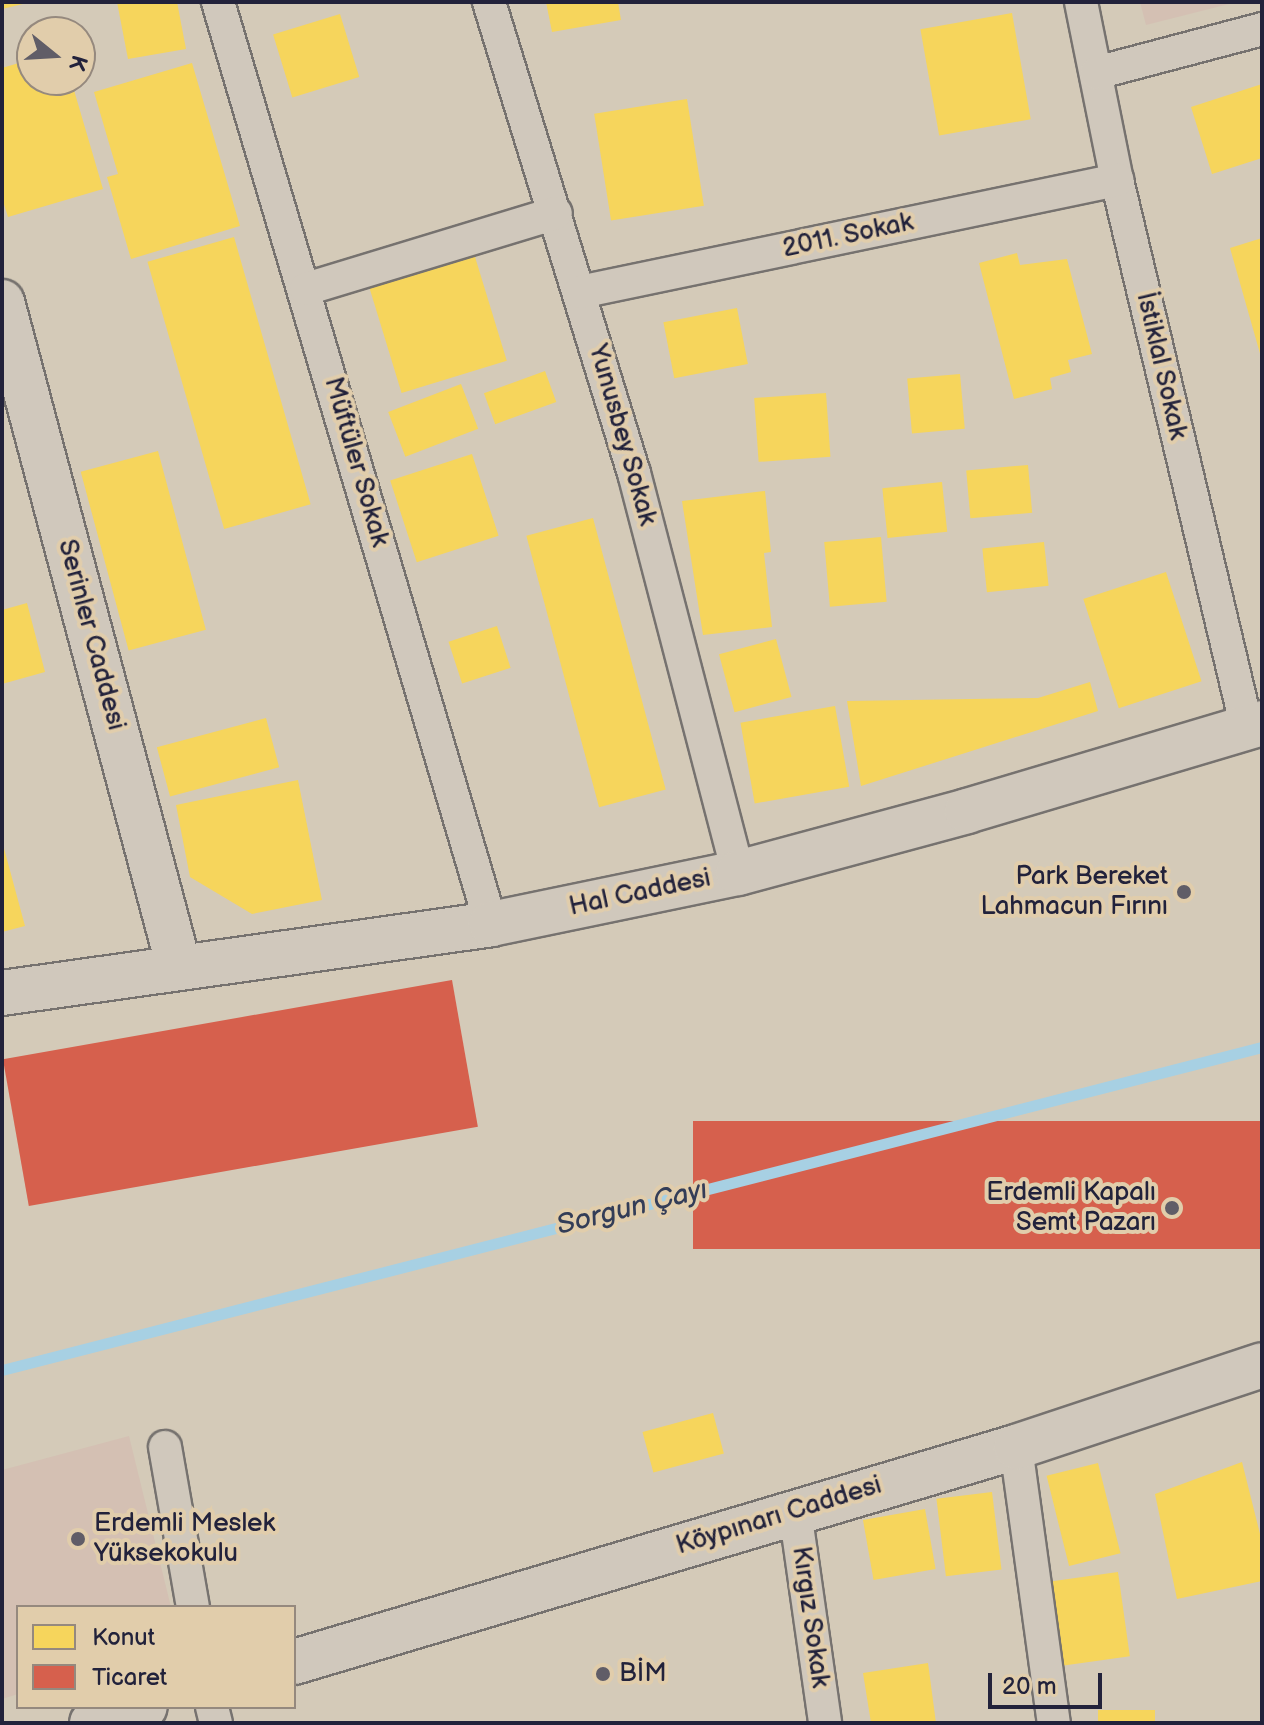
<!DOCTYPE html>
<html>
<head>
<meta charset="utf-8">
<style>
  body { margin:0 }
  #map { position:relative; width:1264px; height:1725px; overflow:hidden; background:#d4cab8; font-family:"Balsamiq Sans",sans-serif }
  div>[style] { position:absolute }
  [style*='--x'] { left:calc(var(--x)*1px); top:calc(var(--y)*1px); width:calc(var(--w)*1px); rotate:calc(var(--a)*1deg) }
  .built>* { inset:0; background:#d4c0b3 }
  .homes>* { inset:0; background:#f6d55c; transform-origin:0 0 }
  .shops>* { inset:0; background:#d6604d; transform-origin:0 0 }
  .stream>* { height:11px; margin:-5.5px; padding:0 5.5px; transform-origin:5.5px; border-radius:5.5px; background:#a7d0e3 }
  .roads { filter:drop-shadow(2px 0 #76726f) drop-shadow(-2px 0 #76726f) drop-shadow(0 2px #76726f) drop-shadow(0 -2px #76726f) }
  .street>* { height:32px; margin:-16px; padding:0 16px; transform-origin:16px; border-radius:16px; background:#d0c8bc }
  .secondary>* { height:44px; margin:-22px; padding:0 22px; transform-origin:22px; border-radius:22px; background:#d0c8bc }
  .dots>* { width:22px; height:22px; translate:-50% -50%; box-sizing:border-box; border:4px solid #e1cdab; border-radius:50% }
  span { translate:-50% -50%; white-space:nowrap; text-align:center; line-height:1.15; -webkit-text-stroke:8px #e1cdab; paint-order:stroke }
  .street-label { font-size:26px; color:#22223b }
  .poi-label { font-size:26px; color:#22223b }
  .right { translate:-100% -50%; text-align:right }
  .left { translate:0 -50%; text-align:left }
  .water-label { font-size:28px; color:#333d57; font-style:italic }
  .frame { position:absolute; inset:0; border:4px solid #22223b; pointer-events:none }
  .legend { position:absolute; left:16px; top:1605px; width:280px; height:104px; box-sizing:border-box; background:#e1cdab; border:2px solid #95897e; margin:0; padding:10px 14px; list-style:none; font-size:24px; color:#22223b }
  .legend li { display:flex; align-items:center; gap:16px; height:40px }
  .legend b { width:40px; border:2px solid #95897e }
  .north { position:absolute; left:16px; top:16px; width:80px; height:80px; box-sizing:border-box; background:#e1cdab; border:2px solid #95897e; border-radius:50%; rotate:108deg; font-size:22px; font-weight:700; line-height:32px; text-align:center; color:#22223b }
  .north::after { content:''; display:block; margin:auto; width:28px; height:36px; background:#605d67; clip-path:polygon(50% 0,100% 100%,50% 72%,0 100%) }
  .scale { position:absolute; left:988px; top:1673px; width:114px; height:36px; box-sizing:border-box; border:4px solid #22223b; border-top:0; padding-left:10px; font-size:24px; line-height:28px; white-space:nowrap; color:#22223b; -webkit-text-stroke:6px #e1cdab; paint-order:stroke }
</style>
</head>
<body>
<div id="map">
  <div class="built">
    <i style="clip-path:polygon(1140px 2px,1237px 2px,1146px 25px)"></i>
    <i style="clip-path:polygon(129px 1436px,171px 1607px,18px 1607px,18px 1694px,2px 1699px,2px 1470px)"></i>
  </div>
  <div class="homes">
    <i style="clip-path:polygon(2px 2px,26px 2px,27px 3px,2px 9px)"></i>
    <i style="clip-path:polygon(117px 2px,177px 2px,186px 49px,128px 59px)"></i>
    <i style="clip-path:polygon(546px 2px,618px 2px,621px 20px,552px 32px)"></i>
    <i style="left:1012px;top:13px;width:108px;height:93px;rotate:80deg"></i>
    <i style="left:340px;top:14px;width:66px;height:70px;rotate:73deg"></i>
    <i style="clip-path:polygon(32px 59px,32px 80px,71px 80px,103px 189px,8px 217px,2px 198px,2px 68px)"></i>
    <i style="clip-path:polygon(192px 63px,240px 226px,131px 259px,107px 177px,118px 174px,94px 92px)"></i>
    <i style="clip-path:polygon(1262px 84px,1262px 158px,1212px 174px,1191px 107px)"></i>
    <i style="left:687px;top:99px;width:108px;height:94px;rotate:81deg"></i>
    <i style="left:234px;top:237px;width:278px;height:90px;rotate:74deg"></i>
    <i style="clip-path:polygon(1262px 238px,1262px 357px,1261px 357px,1230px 248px)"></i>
    <i style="left:472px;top:247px;width:119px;height:110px;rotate:73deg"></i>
    <i style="clip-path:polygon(1017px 253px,1020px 265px,1067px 259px,1092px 354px,1068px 360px,1071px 372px,1050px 378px,1052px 389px,1014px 399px,979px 263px)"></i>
    <i style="left:737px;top:308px;width:57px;height:75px;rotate:79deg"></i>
    <i style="left:545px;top:371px;width:33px;height:65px;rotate:70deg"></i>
    <i style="left:960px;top:374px;width:55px;height:53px;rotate:85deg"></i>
    <i style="left:461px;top:384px;width:48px;height:78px;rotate:69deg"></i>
    <i style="left:826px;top:393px;width:64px;height:72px;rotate:86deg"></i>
    <i style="left:158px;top:451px;width:185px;height:80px;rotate:75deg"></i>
    <i style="left:472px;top:454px;width:86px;height:86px;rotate:72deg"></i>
    <i style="left:1028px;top:465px;width:48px;height:62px;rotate:85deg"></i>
    <i style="left:942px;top:482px;width:50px;height:60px;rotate:84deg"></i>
    <i style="clip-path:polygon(765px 491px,771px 552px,764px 553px,772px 627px,703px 635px,682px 501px)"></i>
    <i style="left:593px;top:518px;width:281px;height:69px;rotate:75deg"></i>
    <i style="left:881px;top:537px;width:65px;height:57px;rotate:85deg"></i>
    <i style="left:1044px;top:542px;width:44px;height:62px;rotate:84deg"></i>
    <i style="left:1166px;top:572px;width:115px;height:87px;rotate:72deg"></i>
    <i style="clip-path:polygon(27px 603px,45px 672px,2px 684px,2px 610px)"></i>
    <i style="left:497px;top:626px;width:44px;height:51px;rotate:72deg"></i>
    <i style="left:776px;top:639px;width:60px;height:59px;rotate:75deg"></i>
    <i style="clip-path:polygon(1090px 682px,1098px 711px,861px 786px,847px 701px,1038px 698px)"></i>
    <i style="left:835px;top:706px;width:82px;height:96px;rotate:80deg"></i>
    <i style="left:266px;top:718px;width:51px;height:113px;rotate:75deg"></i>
    <i style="clip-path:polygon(298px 780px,322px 900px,252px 914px,190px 877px,176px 805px)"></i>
    <i style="clip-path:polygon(2px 841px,25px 926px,2px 932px)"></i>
    <i style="left:713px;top:1413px;width:42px;height:73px;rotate:75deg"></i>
    <i style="clip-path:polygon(1242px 1462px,1262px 1542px,1262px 1581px,1177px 1599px,1155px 1494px)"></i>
    <i style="left:1098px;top:1463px;width:93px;height:53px;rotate:76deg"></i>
    <i style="left:992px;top:1492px;width:78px;height:56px;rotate:83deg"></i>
    <i style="left:925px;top:1509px;width:61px;height:63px;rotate:80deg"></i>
    <i style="left:1118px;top:1572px;width:85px;height:70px;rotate:82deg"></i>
    <i style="clip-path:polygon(928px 1663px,936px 1723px,871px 1723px,863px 1673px)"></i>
    <i style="left:1098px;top:1710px;width:57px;height:13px"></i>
  </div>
  <div class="shops">
    <i style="left:452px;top:980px;width:149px;height:456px;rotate:80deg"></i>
    <i style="left:1262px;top:1121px;width:128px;height:569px;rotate:90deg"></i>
  </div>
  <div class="stream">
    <i style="--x:2;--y:1370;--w:1301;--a:-14.38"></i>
  </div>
  <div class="roads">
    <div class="street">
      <i style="--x:218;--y:2;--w:962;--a:73.51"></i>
      <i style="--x:489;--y:2;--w:493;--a:72.9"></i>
      <i style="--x:634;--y:473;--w:413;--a:75.4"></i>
      <i style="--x:1081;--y:2;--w:182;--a:78.6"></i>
      <i style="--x:1117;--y:180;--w:563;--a:76.65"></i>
      <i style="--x:1096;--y:73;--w:172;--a:-14.8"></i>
      <i style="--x:306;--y:289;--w:261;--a:-16.9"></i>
      <i style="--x:580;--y:292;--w:549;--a:-11.78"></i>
      <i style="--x:165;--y:1447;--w:162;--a:80.1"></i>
      <i style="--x:1016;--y:1447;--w:279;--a:82.2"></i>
      <i style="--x:795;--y:1511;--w:214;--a:81.9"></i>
      <i style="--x:212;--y:1707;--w:16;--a:76"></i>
    </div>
    <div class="secondary">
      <i style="--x:2;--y:302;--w:688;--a:75.1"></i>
      <i style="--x:2;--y:993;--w:494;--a:-8"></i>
      <i style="--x:491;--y:924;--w:252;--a:-11.7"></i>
      <i style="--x:738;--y:873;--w:237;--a:-15.1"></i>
      <i style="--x:967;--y:811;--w:308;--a:-16.6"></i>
      <i style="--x:294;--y:1662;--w:753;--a:-16.58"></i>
      <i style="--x:1016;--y:1447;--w:259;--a:-18.4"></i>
      <i style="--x:92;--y:1723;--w:55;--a:-16.8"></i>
    </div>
  </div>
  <div class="dots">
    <i style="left:1184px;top:892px;background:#605d67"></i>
    <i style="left:1172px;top:1208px;background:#605d67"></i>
    <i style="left:78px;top:1539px;background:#605d67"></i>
    <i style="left:603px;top:1674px;background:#605d67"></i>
  </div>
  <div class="street-label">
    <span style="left:848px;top:236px;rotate:-12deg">2011. Sokak</span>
    <span style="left:1161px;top:366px;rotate:77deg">İstiklal Sokak</span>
    <span style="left:622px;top:435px;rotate:74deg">Yunusbey Sokak</span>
    <span style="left:356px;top:462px;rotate:74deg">Müftüler Sokak</span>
    <span style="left:91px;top:635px;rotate:75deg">Serinler Caddesi</span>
    <span style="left:640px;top:893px;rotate:-12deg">Hal Caddesi</span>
    <span style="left:779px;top:1516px;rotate:-17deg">Köypınarı Caddesi</span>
    <span style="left:810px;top:1617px;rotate:82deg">Kırgız Sokak</span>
  </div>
  <div class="poi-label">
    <span class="right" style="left:1168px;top:892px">Park Bereket<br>Lahmacun Fırını</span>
    <span class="right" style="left:1156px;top:1208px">Erdemli Kapalı<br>Semt Pazarı</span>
    <span class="left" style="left:94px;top:1539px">Erdemli Meslek<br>Yüksekokulu</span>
    <span class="left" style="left:619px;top:1674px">BİM</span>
  </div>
  <div class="water-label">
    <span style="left:632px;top:1208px;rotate:-14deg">Sorgun Çayı</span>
  </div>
  <div class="frame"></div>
  <ul class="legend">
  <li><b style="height:22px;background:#f6d55c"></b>Konut</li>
  <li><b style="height:22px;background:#d6604d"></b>Ticaret</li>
  </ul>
  <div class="north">K</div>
  <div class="scale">20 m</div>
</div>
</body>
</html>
